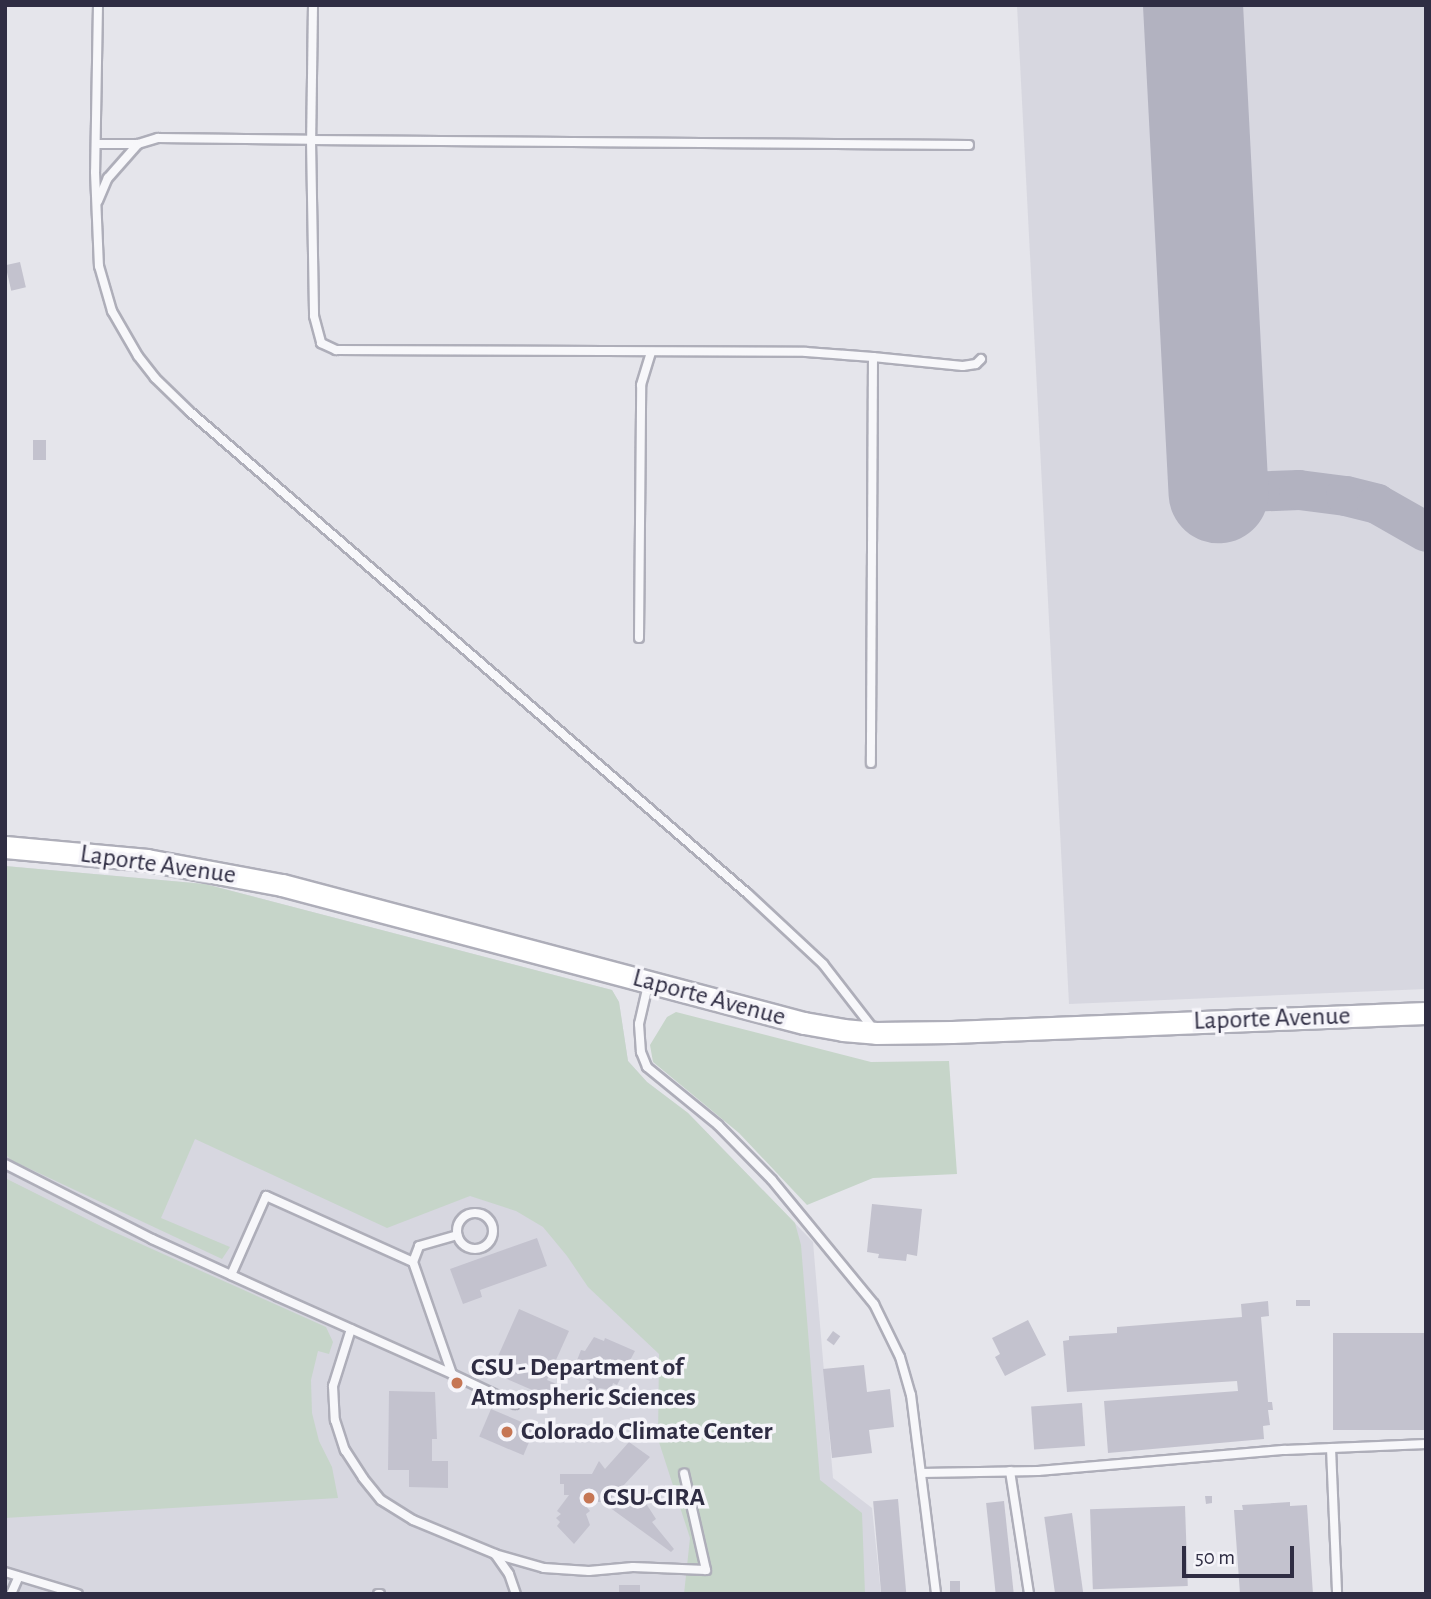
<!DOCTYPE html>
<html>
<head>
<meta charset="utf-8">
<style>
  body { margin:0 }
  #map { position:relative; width:1431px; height:1599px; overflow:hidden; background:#e5e5eb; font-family:"Alegreya Sans",sans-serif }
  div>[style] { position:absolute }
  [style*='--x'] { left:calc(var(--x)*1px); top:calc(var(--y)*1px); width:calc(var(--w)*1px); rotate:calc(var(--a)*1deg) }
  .built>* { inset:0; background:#d7d7e0 }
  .green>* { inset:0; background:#c6d5c9 }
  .taxiway>* { height:40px; margin:-20px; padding:0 20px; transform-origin:20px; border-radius:20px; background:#b2b2c0 }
  .runway>* { height:100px; margin:-50px; padding:0 50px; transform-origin:50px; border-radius:50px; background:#b2b2c0 }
  .building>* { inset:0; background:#c3c2ce; transform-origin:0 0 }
  .roads { filter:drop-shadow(2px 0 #aeaeb9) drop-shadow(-2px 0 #aeaeb9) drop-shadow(0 2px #aeaeb9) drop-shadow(0 -2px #aeaeb9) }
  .lane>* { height:8px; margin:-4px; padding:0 4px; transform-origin:4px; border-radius:4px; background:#f7f7fa }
  .lane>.ring { margin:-4px; padding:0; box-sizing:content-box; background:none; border:8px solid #f7f7fa; border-radius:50% }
  .secondary>* { height:21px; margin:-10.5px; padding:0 10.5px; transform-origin:10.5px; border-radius:10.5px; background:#fff }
  .dots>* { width:19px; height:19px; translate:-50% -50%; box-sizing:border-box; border:4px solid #f5f4f9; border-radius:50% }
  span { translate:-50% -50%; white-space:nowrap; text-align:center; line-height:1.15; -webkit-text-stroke:7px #f5f4f9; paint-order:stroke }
  .street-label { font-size:26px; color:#2f2d43 }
  .poi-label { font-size:26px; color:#2f2d43; font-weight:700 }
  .left { translate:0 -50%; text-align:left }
  .frame { position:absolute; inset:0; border:7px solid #2f2d43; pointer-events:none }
  .scale { position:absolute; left:1182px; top:1546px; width:112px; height:32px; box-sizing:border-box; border:4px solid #2f2d43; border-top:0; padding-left:9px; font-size:21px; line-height:24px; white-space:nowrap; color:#2f2d43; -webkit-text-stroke:5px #f5f4f9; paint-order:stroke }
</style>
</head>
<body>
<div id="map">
  <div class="built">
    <i style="clip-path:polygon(1017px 5px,1426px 5px,1426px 989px,1069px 1004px)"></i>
    <i style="clip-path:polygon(5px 866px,205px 884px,612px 990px,619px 1002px,628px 1061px,647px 1082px,688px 1113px,813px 1242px,833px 1478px,872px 1508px,881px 1594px,5px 1594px)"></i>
  </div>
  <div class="green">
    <i style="clip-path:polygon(5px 866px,205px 884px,612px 990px,619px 1002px,628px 1061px,647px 1082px,688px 1113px,795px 1223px,801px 1245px,820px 1480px,862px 1513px,865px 1594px,684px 1594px,690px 1538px,658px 1439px,659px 1354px,588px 1287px,567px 1256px,543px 1227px,516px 1211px,470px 1196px,387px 1228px,195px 1139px,161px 1218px,230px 1247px,222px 1259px,11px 1160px,5px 1154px)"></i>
    <i style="clip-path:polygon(676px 1012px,871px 1062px,949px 1061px,957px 1174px,873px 1178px,807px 1205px,739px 1133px,653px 1062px,650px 1045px,667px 1017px)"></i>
    <i style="clip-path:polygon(5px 1178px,103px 1227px,326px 1327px,333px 1342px,329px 1354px,318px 1351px,311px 1380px,312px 1413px,319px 1441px,332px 1467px,338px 1498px,5px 1518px)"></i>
  </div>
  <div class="taxiway">
    <i style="--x:1219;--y:493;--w:80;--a:-2.1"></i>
    <i style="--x:1299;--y:490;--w:47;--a:7.3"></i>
    <i style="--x:1346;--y:496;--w:32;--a:14"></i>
    <i style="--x:1377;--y:504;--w:56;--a:29.7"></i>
  </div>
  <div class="runway">
    <i style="--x:1193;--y:5;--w:489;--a:87"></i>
  </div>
  <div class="building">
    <i style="left:20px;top:262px;width:26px;height:15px;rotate:77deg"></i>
    <i style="left:33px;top:440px;width:13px;height:20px"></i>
    <i style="clip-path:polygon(872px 1204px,922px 1209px,917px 1256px,907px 1254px,906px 1261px,878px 1258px,879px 1254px,867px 1252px)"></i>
    <i style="clip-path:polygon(537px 1238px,547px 1266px,480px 1290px,482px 1297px,463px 1304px,450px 1269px)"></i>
    <i style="left:1296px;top:1300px;width:14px;height:6px"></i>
    <i style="clip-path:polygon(1268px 1301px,1269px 1316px,1261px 1317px,1268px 1402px,1272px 1402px,1273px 1410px,1268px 1410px,1270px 1425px,1263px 1426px,1264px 1439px,1108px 1453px,1104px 1401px,1238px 1391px,1237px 1381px,1067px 1392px,1063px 1341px,1069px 1340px,1069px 1336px,1117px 1333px,1117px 1327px,1242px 1317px,1241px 1304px)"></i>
    <i style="clip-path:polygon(519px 1309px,569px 1331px,547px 1380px,559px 1385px,553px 1399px,491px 1372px)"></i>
    <i style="clip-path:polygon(1028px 1320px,1046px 1355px,1005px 1376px,995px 1357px,1000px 1354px,992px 1338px)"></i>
    <i style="left:833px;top:1331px;width:9px;height:11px;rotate:36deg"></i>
    <i style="left:1426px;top:1333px;width:97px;height:93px;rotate:90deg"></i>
    <i style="clip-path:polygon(594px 1337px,604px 1341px,605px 1338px,635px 1351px,617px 1385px,613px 1383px,611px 1390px,599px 1388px,597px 1392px,587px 1387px,590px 1381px,572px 1373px,581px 1350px,585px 1351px)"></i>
    <i style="clip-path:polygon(864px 1365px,867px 1392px,890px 1389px,894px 1427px,869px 1430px,872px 1453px,832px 1458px,823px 1369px)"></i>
    <i style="clip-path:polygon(389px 1391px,435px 1392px,437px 1439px,432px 1439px,432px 1461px,448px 1461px,448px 1488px,409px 1487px,409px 1470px,388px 1470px)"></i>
    <i style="left:1082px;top:1403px;width:43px;height:51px;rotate:86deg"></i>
    <i style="left:491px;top:1409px;width:48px;height:30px;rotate:23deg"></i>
    <i style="clip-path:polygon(629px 1442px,650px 1457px,622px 1487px,647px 1505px,656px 1519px,652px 1522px,674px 1549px,671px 1552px,609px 1507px,616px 1499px,613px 1496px,608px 1502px,592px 1502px,590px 1499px,585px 1505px,590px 1511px,586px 1514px,590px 1525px,574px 1544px,557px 1526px,560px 1522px,556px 1518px,561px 1514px,557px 1511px,569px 1495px,564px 1495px,564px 1484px,560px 1484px,560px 1474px,592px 1474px,599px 1461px,605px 1469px)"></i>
    <i style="clip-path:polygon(1205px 1496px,1212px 1496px,1212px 1503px,1206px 1504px)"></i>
    <i style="left:898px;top:1499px;width:95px;height:25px;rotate:85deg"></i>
    <i style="left:1004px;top:1501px;width:94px;height:18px;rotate:84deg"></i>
    <i style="clip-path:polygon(1290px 1502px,1290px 1506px,1307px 1505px,1313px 1594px,1240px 1594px,1234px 1510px,1243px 1510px,1242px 1505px)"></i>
    <i style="left:1185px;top:1506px;width:80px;height:95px;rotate:88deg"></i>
    <i style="left:1072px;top:1513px;width:82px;height:28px;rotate:82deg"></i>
    <i style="left:960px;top:1581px;width:13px;height:10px;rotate:90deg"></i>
    <i style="left:619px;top:1585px;width:21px;height:9px"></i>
  </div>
  <div class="roads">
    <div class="lane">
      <i style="--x:98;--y:5;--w:167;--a:91"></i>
      <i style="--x:95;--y:172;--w:94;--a:87.6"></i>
      <i style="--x:99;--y:266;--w:47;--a:73.9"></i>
      <i style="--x:112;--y:311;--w:52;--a:60"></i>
      <i style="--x:138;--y:356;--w:28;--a:52"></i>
      <i style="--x:155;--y:378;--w:47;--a:44.1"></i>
      <i style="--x:189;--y:411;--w:739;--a:40.83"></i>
      <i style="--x:748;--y:894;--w:103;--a:43"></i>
      <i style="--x:823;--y:964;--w:85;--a:52.2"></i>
      <i style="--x:313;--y:5;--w:135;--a:90.8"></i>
      <i style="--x:311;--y:140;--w:658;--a:0.44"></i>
      <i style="--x:96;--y:144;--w:42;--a:0"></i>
      <i style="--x:138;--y:144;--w:21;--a:-17"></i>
      <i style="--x:158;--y:138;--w:153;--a:0.7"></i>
      <i style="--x:311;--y:140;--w:176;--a:89"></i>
      <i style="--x:314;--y:316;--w:28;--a:75"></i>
      <i style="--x:321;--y:343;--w:17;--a:25"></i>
      <i style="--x:336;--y:350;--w:470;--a:0.2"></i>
      <i style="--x:806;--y:352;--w:67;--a:4.3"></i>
      <i style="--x:873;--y:357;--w:406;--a:90.3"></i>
      <i style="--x:98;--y:201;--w:25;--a:-67"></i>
      <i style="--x:108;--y:178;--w:45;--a:-48.6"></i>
      <i style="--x:873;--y:357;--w:90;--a:5.7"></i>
      <i style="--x:963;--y:366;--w:13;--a:-9"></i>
      <i style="--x:976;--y:364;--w:7;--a:-45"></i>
      <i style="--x:639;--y:638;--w:253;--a:-89.5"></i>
      <i style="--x:641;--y:385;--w:34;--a:-73"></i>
      <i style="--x:648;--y:985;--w:40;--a:103"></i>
      <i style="--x:639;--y:1024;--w:28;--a:86"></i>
      <i style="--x:641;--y:1052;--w:16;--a:68"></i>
      <i style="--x:647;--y:1067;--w:92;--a:39.2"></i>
      <i style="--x:718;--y:1125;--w:77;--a:45.5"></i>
      <i style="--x:772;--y:1180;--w:161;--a:50.6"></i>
      <i style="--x:874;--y:1304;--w:59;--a:63.9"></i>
      <i style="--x:900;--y:1357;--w:40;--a:74"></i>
      <i style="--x:911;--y:1395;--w:201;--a:82.8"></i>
      <i style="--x:5;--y:1164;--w:165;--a:27"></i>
      <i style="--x:152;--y:1239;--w:87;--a:24.5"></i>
      <i style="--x:231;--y:1275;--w:51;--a:24.5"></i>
      <i style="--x:277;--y:1296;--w:192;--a:24"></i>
      <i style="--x:452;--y:1374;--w:119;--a:-109.2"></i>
      <i style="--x:413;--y:1262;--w:161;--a:-155.8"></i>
      <i style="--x:266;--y:1196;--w:86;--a:113.9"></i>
      <i class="ring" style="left:457px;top:1213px;width:28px;height:28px"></i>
      <i style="--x:413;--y:1262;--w:17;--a:-69"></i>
      <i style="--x:419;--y:1246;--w:40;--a:-16"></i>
      <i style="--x:351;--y:1329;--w:60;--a:107.5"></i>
      <i style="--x:333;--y:1386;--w:34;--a:87"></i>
      <i style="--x:335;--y:1420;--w:32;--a:72"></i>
      <i style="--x:345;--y:1450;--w:33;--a:57"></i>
      <i style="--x:363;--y:1478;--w:28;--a:51"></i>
      <i style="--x:381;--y:1500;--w:38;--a:32"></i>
      <i style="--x:413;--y:1520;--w:89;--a:22.5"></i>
      <i style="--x:495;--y:1554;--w:24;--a:55"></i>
      <i style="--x:509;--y:1574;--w:21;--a:71"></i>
      <i style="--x:452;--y:1374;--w:70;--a:25.5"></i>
      <i style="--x:1331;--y:1448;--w:146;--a:87.6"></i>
      <i style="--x:1010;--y:1471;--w:124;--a:81.2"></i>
      <i style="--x:921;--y:1473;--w:117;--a:-1"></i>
      <i style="--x:1038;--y:1471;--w:248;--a:-4.9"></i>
      <i style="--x:1285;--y:1450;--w:141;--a:-2.4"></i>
      <i style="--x:495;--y:1554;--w:51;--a:15.9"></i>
      <i style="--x:544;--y:1568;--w:45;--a:3.8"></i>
      <i style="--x:589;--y:1571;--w:44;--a:-5.2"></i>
      <i style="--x:633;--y:1567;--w:73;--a:2.4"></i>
      <i style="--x:706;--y:1570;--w:99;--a:-102.8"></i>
      <i style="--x:5;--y:1572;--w:76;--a:16.8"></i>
      <i style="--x:11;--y:1594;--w:17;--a:-66"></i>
      <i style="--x:378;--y:1594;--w:2;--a:0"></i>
    </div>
    <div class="secondary">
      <i style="--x:5;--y:847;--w:143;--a:5.2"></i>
      <i style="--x:147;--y:860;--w:137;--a:10.5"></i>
      <i style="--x:282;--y:885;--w:540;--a:14.81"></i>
      <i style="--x:804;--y:1023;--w:40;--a:10"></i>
      <i style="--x:843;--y:1030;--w:33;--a:5"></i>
      <i style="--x:876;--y:1033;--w:76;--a:-0.8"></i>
      <i style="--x:952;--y:1032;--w:474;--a:-2.3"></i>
    </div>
  </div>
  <div class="dots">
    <i style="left:457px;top:1383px;background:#c67654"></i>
    <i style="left:507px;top:1432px;background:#c67654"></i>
    <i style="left:589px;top:1498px;background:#c67654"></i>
  </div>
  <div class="street-label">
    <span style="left:158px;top:865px;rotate:8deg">Laporte Avenue</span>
    <span style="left:709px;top:998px;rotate:15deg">Laporte Avenue</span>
    <span style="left:1272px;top:1019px;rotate:-2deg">Laporte Avenue</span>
  </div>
  <div class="poi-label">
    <span class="left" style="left:471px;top:1383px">CSU - Department of<br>Atmospheric Sciences</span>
    <span class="left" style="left:521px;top:1432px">Colorado Climate Center</span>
    <span class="left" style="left:603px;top:1498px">CSU-CIRA</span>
  </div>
  <div class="frame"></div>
  <div class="scale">50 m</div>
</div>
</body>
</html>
